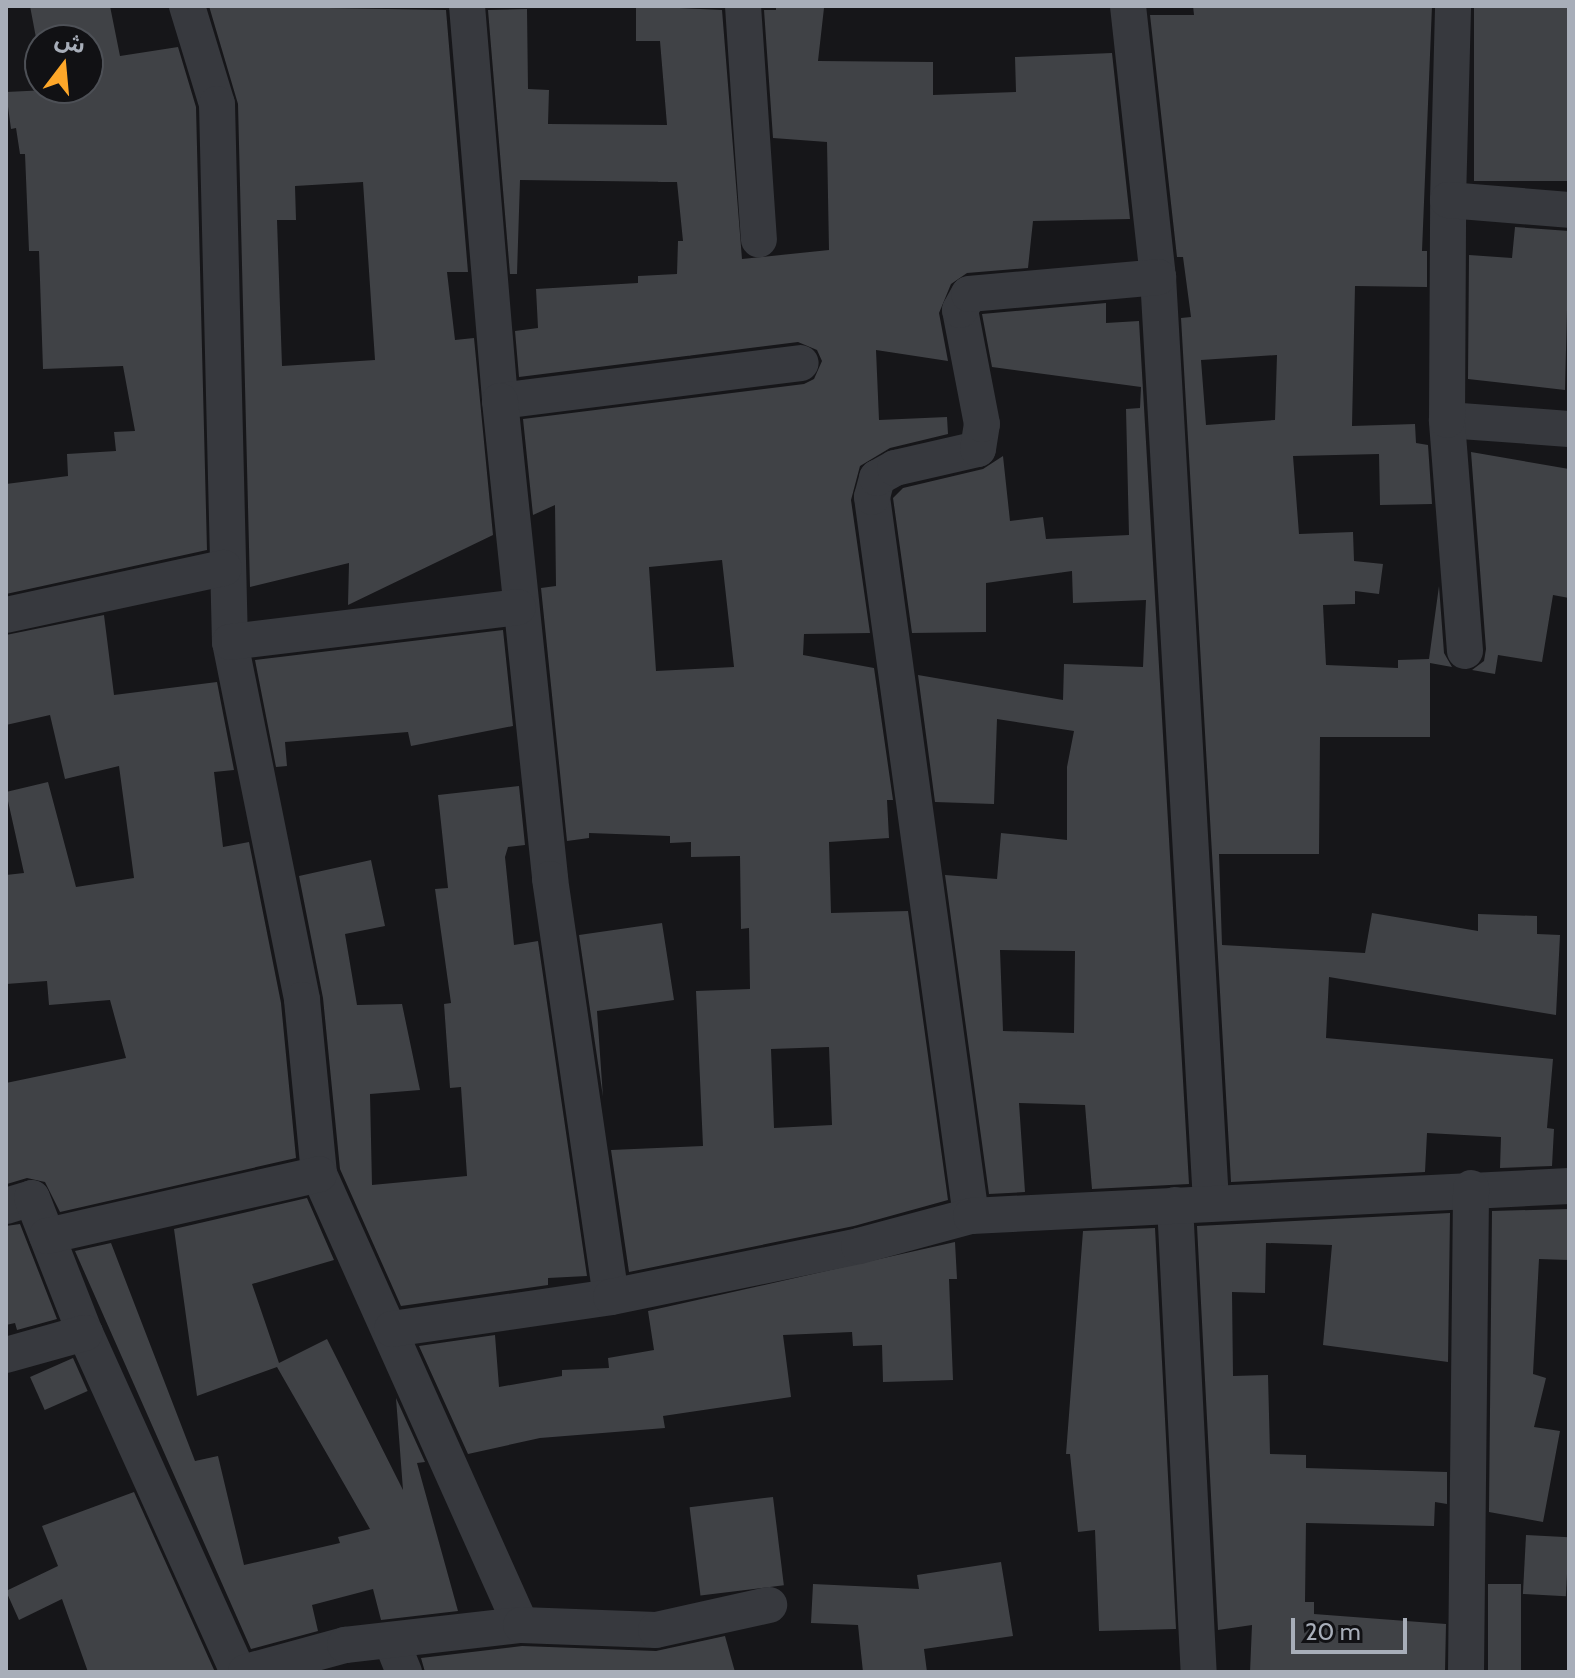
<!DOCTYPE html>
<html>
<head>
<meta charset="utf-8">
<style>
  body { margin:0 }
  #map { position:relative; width:1575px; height:1678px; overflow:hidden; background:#161619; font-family:Cabin,"Noto Sans Arabic",sans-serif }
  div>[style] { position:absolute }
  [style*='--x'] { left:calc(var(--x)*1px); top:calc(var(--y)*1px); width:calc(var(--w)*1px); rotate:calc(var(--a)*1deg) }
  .building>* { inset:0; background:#404246; transform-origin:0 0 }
  .minor>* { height:36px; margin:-18px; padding:0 18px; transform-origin:18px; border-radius:18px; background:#37393e }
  span { translate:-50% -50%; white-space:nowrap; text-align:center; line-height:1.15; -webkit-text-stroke:6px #111114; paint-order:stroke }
  .frame { position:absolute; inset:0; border:8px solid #a8aeb9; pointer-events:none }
  .north { position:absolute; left:24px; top:24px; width:80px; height:80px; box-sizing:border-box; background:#111114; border:2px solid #4d5056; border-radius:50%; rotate:16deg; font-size:22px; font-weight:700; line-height:32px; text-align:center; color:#a8aeb9 }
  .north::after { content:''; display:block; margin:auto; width:28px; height:36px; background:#fea729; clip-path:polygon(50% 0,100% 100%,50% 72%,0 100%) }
  .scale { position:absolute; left:1291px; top:1618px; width:116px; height:36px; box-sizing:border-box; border:4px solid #a8aeb9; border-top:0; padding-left:10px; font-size:24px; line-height:28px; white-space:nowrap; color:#a8aeb9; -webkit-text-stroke:6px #111114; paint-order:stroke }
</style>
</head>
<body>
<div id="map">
  <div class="building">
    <i style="clip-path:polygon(30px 6px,110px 6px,120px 56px,178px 47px,196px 107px,207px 550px,6px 594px,6px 484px,68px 476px,67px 454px,116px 451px,114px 432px,135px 431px,123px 366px,43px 369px,39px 251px,29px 251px,25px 154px,20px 154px,16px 128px,11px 129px,6px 92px,88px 88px,88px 40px,40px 40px,40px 59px)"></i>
    <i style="clip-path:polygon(evenodd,209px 6px,446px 10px,468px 272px,447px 272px,455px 340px,474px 338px,493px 535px,348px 605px,349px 563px,250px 587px,238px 104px,209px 6px,363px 182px,375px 360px,282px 366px,277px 220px,296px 220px,295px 186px,363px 182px)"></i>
    <i style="clip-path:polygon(evenodd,636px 6px,722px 10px,742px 259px,829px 250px,827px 142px,773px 138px,764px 10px,776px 10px,776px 6px,824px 8px,818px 61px,933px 62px,933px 95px,1016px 92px,1015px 57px,1112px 53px,1130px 219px,1033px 221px,1028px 268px,967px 273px,951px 284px,939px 313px,948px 361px,876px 350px,879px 420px,947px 417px,948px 434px,890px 448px,860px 466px,851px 500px,870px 633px,804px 634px,803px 655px,874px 668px,893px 800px,887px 800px,889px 838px,829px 842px,831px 913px,908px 911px,948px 1200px,854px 1226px,629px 1272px,611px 1150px,703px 1146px,696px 991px,750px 989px,749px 928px,741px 929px,740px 856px,691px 857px,691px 842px,670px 843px,670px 836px,589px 833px,589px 838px,567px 841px,541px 588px,556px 586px,555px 505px,533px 515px,523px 419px,804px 384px,814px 379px,822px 361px,817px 350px,798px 342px,519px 377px,515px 331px,538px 328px,536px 289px,638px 283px,638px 276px,677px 274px,678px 241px,683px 241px,677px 182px,520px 180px,517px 274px,510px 274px,488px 10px,527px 9px,528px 89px,549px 90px,548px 124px,667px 125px,660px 41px,636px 41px,636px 6px,722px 560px,734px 667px,656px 671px,649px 567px,722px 560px,636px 6px,829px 1047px,832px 1125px,774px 1128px,771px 1049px,829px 1047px)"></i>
    <i style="clip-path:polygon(evenodd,1193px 6px,1432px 6px,1422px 251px,1427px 251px,1427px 287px,1355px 286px,1352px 426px,1415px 424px,1416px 443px,1428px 445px,1432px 504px,1380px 505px,1379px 454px,1293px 456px,1299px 534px,1353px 532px,1354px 561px,1383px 564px,1379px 594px,1355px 591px,1355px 604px,1323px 605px,1326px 665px,1398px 668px,1398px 660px,1429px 659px,1439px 586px,1444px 653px,1452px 667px,1430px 663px,1430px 737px,1320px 737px,1319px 854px,1219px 854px,1222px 945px,1365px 953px,1372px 913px,1478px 931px,1478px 914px,1537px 916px,1537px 934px,1560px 935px,1556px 1015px,1329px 977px,1326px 1038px,1553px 1059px,1547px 1128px,1554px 1129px,1552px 1166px,1500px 1168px,1501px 1137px,1427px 1133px,1425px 1172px,1231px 1182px,1181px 318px,1191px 317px,1183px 257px,1177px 257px,1150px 15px,1194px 15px,1193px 6px,1277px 355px,1275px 420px,1206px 425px,1201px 360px,1277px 355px)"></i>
    <i style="left:1474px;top:6px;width:95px;height:175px"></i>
    <i style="clip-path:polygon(1515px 227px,1569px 231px,1565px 390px,1468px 379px,1469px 255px,1512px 258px)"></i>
    <i style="clip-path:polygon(evenodd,1106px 303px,1106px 323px,1139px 321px,1189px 1184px,1092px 1189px,1085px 1105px,1019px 1103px,1025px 1192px,989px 1194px,945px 875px,997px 879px,1001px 833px,1067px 840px,1067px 767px,1074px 731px,997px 719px,994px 804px,935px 802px,918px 675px,1063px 700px,1064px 664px,1143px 667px,1146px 600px,1073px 603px,1072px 571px,986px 583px,986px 632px,912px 633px,893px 498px,903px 488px,983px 469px,1003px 456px,1010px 521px,1043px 517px,1046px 539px,1129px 535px,1126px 409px,1140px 408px,1141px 387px,992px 367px,982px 314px,1106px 303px,1000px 950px,1075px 951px,1074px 1033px,1003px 1031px,1000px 950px)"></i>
    <i style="clip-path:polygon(1471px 452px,1569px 469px,1569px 598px,1553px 595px,1542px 662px,1498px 655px,1495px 674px,1472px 670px,1484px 661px,1486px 649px)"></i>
    <i style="clip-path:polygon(104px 615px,114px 695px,217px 682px,234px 770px,214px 772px,223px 847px,249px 842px,281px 1003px,296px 1158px,60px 1212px,45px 1182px,27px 1178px,7px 1184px,6px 1083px,126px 1058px,110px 1000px,49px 1005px,47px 981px,6px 984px,6px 875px,24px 873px,6px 792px,48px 782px,76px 887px,134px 878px,119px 766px,65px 779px,50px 715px,6px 725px,6px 635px)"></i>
    <i style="clip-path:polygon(503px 630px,513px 726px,411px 746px,408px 732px,285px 742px,287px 766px,276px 767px,255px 660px)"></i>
    <i style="clip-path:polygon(519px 786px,525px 845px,508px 847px,505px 857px,514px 945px,538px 941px,587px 1276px,548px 1278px,548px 1285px,401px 1306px,340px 1169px,323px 998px,299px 876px,371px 860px,385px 926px,345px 934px,357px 1005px,402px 1004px,420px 1090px,370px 1094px,372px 1185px,467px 1176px,461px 1087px,450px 1088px,444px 1004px,451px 1003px,435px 889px,448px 888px,438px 795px)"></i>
    <i style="clip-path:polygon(662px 923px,674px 1000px,597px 1011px,603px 1097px,579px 935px)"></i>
    <i style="clip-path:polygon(307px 1198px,334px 1260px,252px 1284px,279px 1363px,327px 1339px,403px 1490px,396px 1398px,425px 1462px,417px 1463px,458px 1611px,381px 1620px,373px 1589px,312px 1605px,318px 1631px,251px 1649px,75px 1251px,111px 1243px,195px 1461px,218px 1456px,244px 1565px,340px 1543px,338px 1537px,370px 1529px,277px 1367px,197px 1396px,174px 1229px)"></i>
    <i style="clip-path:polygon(1569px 1209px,1569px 1260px,1539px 1259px,1533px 1374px,1546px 1378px,1534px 1427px,1560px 1431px,1543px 1522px,1489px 1512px,1492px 1211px)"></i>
    <i style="clip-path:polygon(1450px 1213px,1448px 1362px,1323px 1345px,1332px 1245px,1266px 1243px,1265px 1293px,1232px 1292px,1233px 1376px,1268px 1375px,1270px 1454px,1306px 1455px,1306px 1468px,1447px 1472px,1447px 1504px,1435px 1502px,1434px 1526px,1306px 1523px,1305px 1602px,1314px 1602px,1314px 1614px,1446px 1624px,1445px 1672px,1250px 1672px,1252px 1625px,1218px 1630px,1197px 1226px)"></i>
    <i style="clip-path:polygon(20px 1224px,57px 1319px,17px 1330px,15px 1323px,6px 1325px,6px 1226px)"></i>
    <i style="clip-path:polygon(1155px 1228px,1176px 1629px,1099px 1631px,1095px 1530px,1078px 1532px,1070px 1454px,1066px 1454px,1083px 1231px)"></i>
    <i style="clip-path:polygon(955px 1242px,957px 1279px,949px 1279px,953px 1380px,883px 1382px,882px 1345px,853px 1346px,852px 1332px,783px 1335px,791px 1397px,663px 1416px,665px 1428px,540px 1438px,468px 1454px,419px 1346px,495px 1335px,499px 1387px,562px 1376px,562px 1370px,609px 1368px,608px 1358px,654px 1350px,648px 1311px)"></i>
    <i style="left:73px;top:1358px;width:36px;height:47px;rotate:66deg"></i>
    <i style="clip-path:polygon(134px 1492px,215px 1672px,88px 1672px,62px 1599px,19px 1620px,6px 1591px,58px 1566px,42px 1526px)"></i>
    <i style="left:773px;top:1497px;width:89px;height:84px;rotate:83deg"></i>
    <i style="left:1526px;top:1535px;width:43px;height:59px;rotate:3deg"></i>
    <i style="clip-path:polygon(1001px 1562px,1013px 1636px,924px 1649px,927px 1672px,863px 1672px,858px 1625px,811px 1623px,813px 1584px,919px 1589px,917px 1575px)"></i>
    <i style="left:1488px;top:1584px;width:33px;height:88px"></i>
    <i style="clip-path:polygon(725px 1636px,735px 1672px,425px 1672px,421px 1658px,522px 1646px,656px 1651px)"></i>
  </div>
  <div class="minor">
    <i style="--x:187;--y:6;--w:102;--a:73"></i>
    <i style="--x:217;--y:104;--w:538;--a:88.62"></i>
    <i style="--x:230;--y:642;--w:365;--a:78.6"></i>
    <i style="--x:302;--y:1000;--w:175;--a:84.4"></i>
    <i style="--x:319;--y:1174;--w:494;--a:65.9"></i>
    <i style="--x:467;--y:6;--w:396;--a:85.2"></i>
    <i style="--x:500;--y:401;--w:303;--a:-7.2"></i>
    <i style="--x:743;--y:6;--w:234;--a:86.1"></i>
    <i style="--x:1128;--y:6;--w:273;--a:83.7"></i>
    <i style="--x:1158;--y:277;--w:928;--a:86.72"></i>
    <i style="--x:1448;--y:200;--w:194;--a:-88.5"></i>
    <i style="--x:500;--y:401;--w:481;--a:84"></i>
    <i style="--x:550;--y:879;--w:422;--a:81.7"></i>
    <i style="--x:1447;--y:420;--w:122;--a:4.2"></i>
    <i style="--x:6;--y:615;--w:223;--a:-12.2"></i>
    <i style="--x:230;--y:642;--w:290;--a:-6.9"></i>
    <i style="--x:1465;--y:651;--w:232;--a:-94.5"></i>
    <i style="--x:1447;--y:420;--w:220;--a:-89.7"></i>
    <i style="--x:1448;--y:200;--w:121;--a:4.7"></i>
    <i style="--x:1175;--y:1205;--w:468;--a:87.1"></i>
    <i style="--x:6;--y:1206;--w:27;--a:-17"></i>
    <i style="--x:32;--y:1198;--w:145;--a:68.6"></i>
    <i style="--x:85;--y:1333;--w:372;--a:65.7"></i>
    <i style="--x:971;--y:1216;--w:726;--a:-97.84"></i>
    <i style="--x:872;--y:497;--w:20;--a:-75"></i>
    <i style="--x:877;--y:478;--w:21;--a:-29"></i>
    <i style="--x:895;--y:468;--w:85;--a:-12.9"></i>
    <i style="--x:978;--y:449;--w:25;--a:-81"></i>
    <i style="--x:982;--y:424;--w:116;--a:-100.9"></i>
    <i style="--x:960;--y:310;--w:18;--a:-61"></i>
    <i style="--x:969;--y:294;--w:190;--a:-5.1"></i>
    <i style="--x:47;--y:1236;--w:279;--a:-12.8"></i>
    <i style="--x:392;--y:1329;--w:221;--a:-8.3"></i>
    <i style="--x:611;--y:1297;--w:253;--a:-11.6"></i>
    <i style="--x:859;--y:1246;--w:116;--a:-15"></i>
    <i style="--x:971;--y:1216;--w:599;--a:-2.87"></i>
    <i style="--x:6;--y:1355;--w:82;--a:-15.6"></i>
    <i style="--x:391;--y:1640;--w:35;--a:68"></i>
    <i style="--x:246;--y:1672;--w:103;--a:-15.3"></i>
    <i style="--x:345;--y:1645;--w:177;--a:-6.5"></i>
    <i style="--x:521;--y:1625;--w:135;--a:2.1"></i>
    <i style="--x:656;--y:1630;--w:116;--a:-12.5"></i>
    <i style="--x:1466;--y:1672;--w:484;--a:-89.4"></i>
  </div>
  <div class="frame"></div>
  <div class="north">ش</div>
  <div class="scale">20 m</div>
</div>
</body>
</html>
